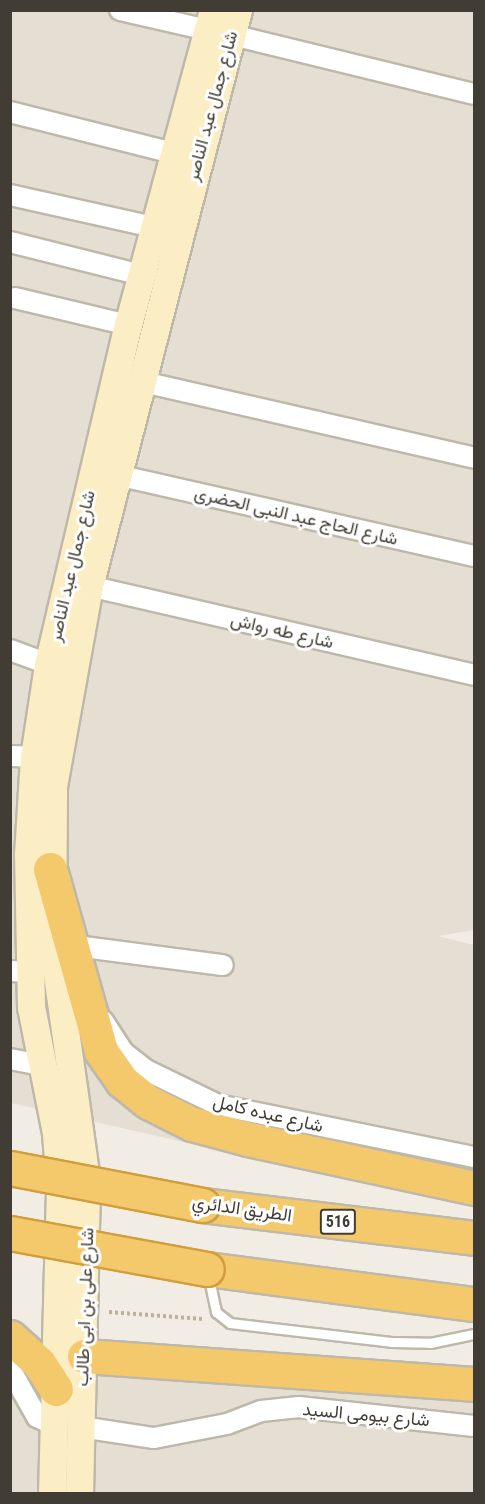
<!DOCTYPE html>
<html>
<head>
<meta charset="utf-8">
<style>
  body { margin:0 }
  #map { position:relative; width:485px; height:1504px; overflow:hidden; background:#f1ede4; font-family:"Roboto Condensed",Vazirmatn,sans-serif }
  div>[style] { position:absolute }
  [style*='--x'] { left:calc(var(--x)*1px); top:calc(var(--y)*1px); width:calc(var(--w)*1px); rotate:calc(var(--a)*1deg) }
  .residential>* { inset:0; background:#e4dfd2 }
  .path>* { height:4px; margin-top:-2px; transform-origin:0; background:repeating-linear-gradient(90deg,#bcb19a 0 3px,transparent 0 6px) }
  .roads { filter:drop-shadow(2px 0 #beb8aa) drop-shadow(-2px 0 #beb8aa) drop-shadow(0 2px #beb8aa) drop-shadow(0 -2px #beb8aa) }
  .lane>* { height:9px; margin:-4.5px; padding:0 4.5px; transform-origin:4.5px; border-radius:4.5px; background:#fff }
  .street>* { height:20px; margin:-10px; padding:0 10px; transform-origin:10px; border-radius:10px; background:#fff }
  .secondary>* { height:27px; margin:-13.5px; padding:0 13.5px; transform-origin:13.5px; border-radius:13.5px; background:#fbeec4 }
  .highway>* { height:33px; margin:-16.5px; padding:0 16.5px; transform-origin:16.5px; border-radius:16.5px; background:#f4c96c }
  .bridges { filter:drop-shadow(2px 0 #d29e3d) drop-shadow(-2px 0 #d29e3d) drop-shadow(0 2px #d29e3d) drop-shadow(0 -2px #d29e3d) }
  .highway-bridge>* { height:33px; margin:-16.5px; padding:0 16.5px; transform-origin:16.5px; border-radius:16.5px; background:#f4c96c }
  span { translate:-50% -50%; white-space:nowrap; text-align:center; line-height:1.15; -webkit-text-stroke:6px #fff; paint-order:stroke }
  .shield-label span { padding:2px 4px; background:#fff; border:2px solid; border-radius:4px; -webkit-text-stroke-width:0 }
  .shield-label { font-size:16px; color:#423d34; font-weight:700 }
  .street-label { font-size:18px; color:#423d34 }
  .frame { position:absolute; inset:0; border:12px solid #423d34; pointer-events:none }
</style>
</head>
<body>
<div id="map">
  <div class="residential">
    <i style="clip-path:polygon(11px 11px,474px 11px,474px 930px,438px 936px,474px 945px,474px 1173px,223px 1151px,11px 1103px)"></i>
    <i style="clip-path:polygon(10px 1354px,474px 1381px,474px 1493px,11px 1493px)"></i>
  </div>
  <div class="path">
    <i style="--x:109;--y:1312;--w:94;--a:4.3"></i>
  </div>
  <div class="roads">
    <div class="lane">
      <i style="--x:208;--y:1274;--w:39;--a:78"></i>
      <i style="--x:216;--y:1312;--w:18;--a:38"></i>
      <i style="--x:230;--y:1323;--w:162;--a:6.7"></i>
      <i style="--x:391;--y:1342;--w:39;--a:1"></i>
      <i style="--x:430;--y:1343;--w:45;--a:-11.6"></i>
    </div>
    <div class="street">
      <i style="--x:120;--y:10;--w:90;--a:12.8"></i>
      <i style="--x:232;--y:35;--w:249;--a:13.7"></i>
      <i style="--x:10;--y:112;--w:168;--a:14.1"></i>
      <i style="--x:10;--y:195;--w:147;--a:12.6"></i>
      <i style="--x:10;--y:242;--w:135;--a:14.1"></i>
      <i style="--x:15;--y:298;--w:116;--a:13.4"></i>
      <i style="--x:139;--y:381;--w:344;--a:12.9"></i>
      <i style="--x:117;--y:475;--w:366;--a:12.8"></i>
      <i style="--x:89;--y:586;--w:395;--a:13"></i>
      <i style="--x:10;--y:650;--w:52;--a:20.2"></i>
      <i style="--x:10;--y:756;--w:24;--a:2"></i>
      <i style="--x:76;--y:946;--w:148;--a:7.4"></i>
      <i style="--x:10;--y:971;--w:20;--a:3"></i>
      <i style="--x:103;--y:1021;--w:38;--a:57"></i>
      <i style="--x:124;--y:1053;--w:28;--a:38"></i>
      <i style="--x:146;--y:1070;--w:80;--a:25.9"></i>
      <i style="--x:218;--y:1105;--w:261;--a:11.5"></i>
      <i style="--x:10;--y:1059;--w:32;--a:11"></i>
      <i style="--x:10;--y:1369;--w:55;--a:60.6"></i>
      <i style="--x:37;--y:1417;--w:21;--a:25"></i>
      <i style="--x:81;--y:1427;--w:74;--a:8.6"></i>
      <i style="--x:154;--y:1438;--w:74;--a:-10.9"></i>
      <i style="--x:227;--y:1424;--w:36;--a:-21"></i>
      <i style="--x:261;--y:1411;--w:38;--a:-6"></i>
      <i style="--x:299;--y:1407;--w:176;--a:6.2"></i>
    </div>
    <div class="secondary">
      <i style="--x:52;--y:1494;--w:307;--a:-88.5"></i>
      <i style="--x:60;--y:1187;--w:54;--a:-94.2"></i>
      <i style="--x:56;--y:1133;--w:128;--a:-101.2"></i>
      <i style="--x:31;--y:1007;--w:152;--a:-91.1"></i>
      <i style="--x:28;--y:855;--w:98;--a:-86.5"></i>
      <i style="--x:34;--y:757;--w:93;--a:-81.3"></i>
      <i style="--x:48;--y:665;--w:349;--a:-76.8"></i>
      <i style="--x:128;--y:325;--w:326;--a:-74.9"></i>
      <i style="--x:79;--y:1494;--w:314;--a:-88.7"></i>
      <i style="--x:86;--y:1180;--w:244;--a:-98"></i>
      <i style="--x:52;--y:938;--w:152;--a:-89.6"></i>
      <i style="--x:53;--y:786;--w:203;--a:-79.8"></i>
      <i style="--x:89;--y:586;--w:595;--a:-75.5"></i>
    </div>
    <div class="highway">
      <i style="--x:50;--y:869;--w:189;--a:74.3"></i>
      <i style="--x:101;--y:1051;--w:37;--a:55"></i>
      <i style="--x:122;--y:1081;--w:33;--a:39"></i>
      <i style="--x:148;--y:1102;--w:49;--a:26.6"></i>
      <i style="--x:192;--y:1124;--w:58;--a:15"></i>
      <i style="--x:248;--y:1139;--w:231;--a:12.2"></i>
      <i style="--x:202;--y:1205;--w:274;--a:6.9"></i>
      <i style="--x:207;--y:1269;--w:269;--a:7.5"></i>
      <i style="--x:10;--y:1337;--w:39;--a:42"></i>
      <i style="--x:39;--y:1363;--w:31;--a:57"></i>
      <i style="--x:84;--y:1356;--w:391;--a:4.1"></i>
    </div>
  </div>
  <div class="bridges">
    <div class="highway-bridge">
      <i style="--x:10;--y:1168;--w:196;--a:10.9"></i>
      <i style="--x:10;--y:1233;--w:200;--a:10.4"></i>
    </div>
  </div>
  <div class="shield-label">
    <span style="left:338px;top:1222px">516</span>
  </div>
  <div class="street-label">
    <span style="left:212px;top:106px;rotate:-75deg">شارع جمال عبد الناصر</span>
    <span style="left:296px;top:516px;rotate:13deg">شارع الحاج عبد النبى الحضرى</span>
    <span style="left:72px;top:566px;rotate:-77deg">شارع جمال عبد الناصر</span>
    <span style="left:282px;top:631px;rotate:13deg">شارع طه رواش</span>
    <span style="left:268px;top:1114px;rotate:13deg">شارع عبده كامل</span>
    <span style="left:242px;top:1209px;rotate:8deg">الطريق الدائري</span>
    <span style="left:85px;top:1307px;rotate:-88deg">شارع على بن ابى طالب</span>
    <span style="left:366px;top:1415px;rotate:5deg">شارع بيومى السيد</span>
  </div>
  <div class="frame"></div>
</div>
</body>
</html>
